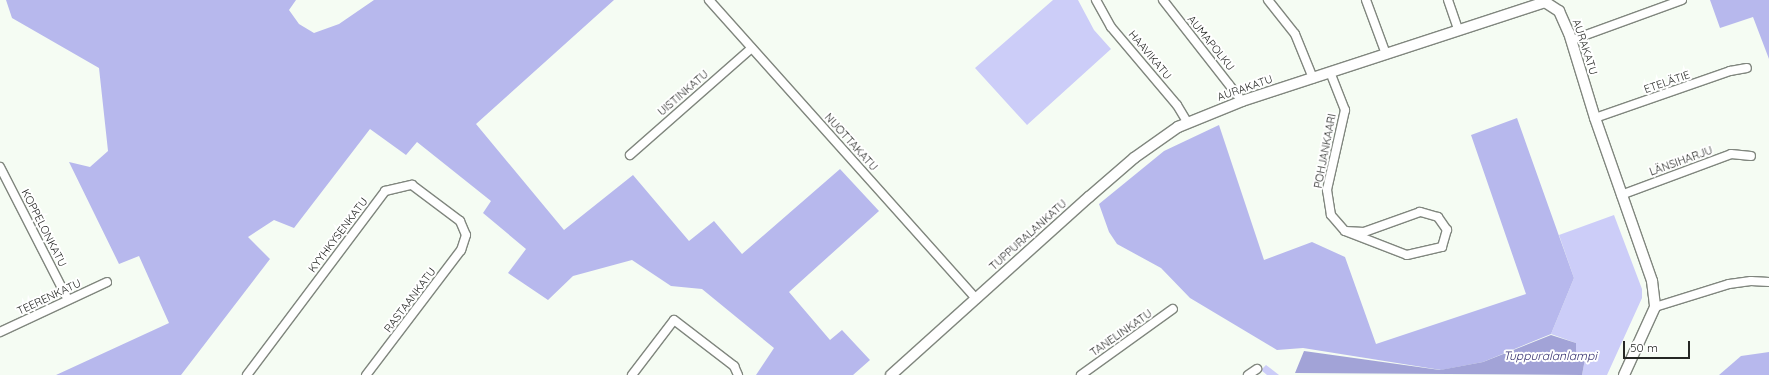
<!DOCTYPE html>
<html>
<head>
<meta charset="utf-8">
<style>
  body { margin:0 }
  #map { position:relative; width:1769px; height:375px; overflow:hidden; background:#f5fcf3; font-family:Quicksand,sans-serif }
  div>[style] { position:absolute }
  [style*='--x'] { left:calc(var(--x)*1px); top:calc(var(--y)*1px); width:calc(var(--w)*1px); rotate:calc(var(--a)*1deg) }
  .green>* { inset:0; background:#cccdf8 }
  .forest>* { inset:0; background:#b7b8ed }
  .water>* { inset:0; background:#a2a3d7 }
  .roads { filter:drop-shadow(1px 0 #80867e) drop-shadow(-1px 0 #80867e) drop-shadow(0 1px #80867e) drop-shadow(0 -1px #80867e) }
  .minor>* { height:8px; margin:-4px; padding:0 4px; transform-origin:4px; border-radius:4px; background:#fff }
  .tertiary>* { height:10px; margin:-5px; padding:0 5px; transform-origin:5px; border-radius:5px; background:#fff }
  span { translate:-50% -50%; white-space:nowrap; text-align:center; line-height:1.15; -webkit-text-stroke:4px #fff; paint-order:stroke }
  .street-label { font-size:11px; color:#252724 }
  .water-label { font-size:12px; color:#36306f; font-style:italic }
  .scale { position:absolute; left:1623px; top:341px; width:67px; height:18px; box-sizing:border-box; border:2px solid #252724; border-top:0; padding-left:5px; font-size:12px; line-height:14px; white-space:nowrap; color:#252724; -webkit-text-stroke:3px #fff; paint-order:stroke }
</style>
</head>
<body>
<div id="map">
  <div class="green">
    <i style="clip-path:polygon(1053px 0,1078px 0,1094px 30px,1111px 49px,1027px 125px,975px 68px)"></i>
    <i style="clip-path:polygon(1614px 215px,1642px 289px,1642px 298px,1607px 375px,1582px 375px,1585px 359px,1576px 355px,1576px 343px,1551px 334px,1574px 278px,1559px 235px)"></i>
    <i style="clip-path:polygon(1266px 365px,1279px 375px,1267px 375px,1261px 370px)"></i>
  </div>
  <div class="forest">
    <i style="clip-path:polygon(6px 0,296px 0,289px 10px,299px 24px,314px 33px,339px 24px,374px 0,614px 0,476px 124px,564px 230px,633px 175px,689px 241px,714px 221px,742px 254px,840px 169px,879px 211px,789px 292px,830px 340px,842px 330px,870px 360px,853px 375px,756px 375px,774px 348px,702px 289px,671px 286px,632px 260px,573px 276px,548px 300px,508px 273px,526px 249px,483px 213px,491px 201px,417px 142px,406px 155px,370px 129px,294px 228px,274px 220px,248px 237px,270px 259px,181px 375px,56px 375px,169px 323px,139px 256px,119px 264px,69px 162px,90px 167px,108px 151px,99px 68px,12px 18px)"></i>
    <i style="clip-path:polygon(1710px 0,1769px 0,1769px 59px,1753px 17px,1720px 28px)"></i>
    <i style="clip-path:polygon(1517px 118px,1574px 278px,1551px 334px,1483px 362px,1441px 370px,1303px 348px,1277px 350px,1190px 298px,1161px 268px,1117px 244px,1109px 232px,1099px 204px,1164px 151px,1219px 125px,1264px 260px,1312px 242px,1345px 257px,1376px 344px,1526px 294px,1471px 135px)"></i>
    <i style="clip-path:polygon(1769px 352px,1769px 375px,1719px 375px,1741px 356px)"></i>
  </div>
  <div class="water">
    <i style="clip-path:polygon(1551px 335px,1576px 343px,1576px 355px,1585px 359px,1582px 375px,1295px 373px,1304px 351px,1440px 370px,1483px 362px)"></i>
  </div>
  <div class="roads">
    <div class="minor">
      <i style="--x:709;--y:0;--w:401;--a:48.2"></i>
      <i style="--x:1096;--y:0;--w:31;--a:61"></i>
      <i style="--x:1111;--y:27;--w:102;--a:49.8"></i>
      <i style="--x:1177;--y:105;--w:21;--a:59"></i>
      <i style="--x:1163;--y:0;--w:128;--a:52"></i>
      <i style="--x:1268;--y:0;--w:43;--a:51.5"></i>
      <i style="--x:1295;--y:34;--w:48;--a:67.8"></i>
      <i style="--x:1366;--y:0;--w:58;--a:69.7"></i>
      <i style="--x:1448;--y:0;--w:31;--a:71"></i>
      <i style="--x:1572;--y:40;--w:117;--a:-20"></i>
      <i style="--x:1330;--y:72;--w:41;--a:68.5"></i>
      <i style="--x:1345;--y:110;--w:82;--a:102.7"></i>
      <i style="--x:1327;--y:190;--w:25;--a:81"></i>
      <i style="--x:1331;--y:215;--w:21;--a:49"></i>
      <i style="--x:1345;--y:231;--w:66;--a:21.2"></i>
      <i style="--x:1407;--y:255;--w:36;--a:-13"></i>
      <i style="--x:1442;--y:247;--w:18;--a:-74"></i>
      <i style="--x:1447;--y:230;--w:16;--a:-125"></i>
      <i style="--x:1438;--y:217;--w:19;--a:-164"></i>
      <i style="--x:1420;--y:212;--w:59;--a:160.3"></i>
      <i style="--x:1364;--y:232;--w:19;--a:-177"></i>
      <i style="--x:1595;--y:118;--w:143;--a:-19.2"></i>
      <i style="--x:1730;--y:71;--w:17;--a:-10"></i>
      <i style="--x:630;--y:155;--w:162;--a:-41.3"></i>
      <i style="--x:0;--y:167;--w:149;--a:62.9"></i>
      <i style="--x:1621;--y:195;--w:117;--a:-20.4"></i>
      <i style="--x:1731;--y:154;--w:20;--a:6"></i>
      <i style="--x:1655;--y:307;--w:77;--a:-17.3"></i>
      <i style="--x:1729;--y:284;--w:22;--a:-8"></i>
      <i style="--x:1751;--y:281;--w:18;--a:3"></i>
      <i style="--x:0;--y:332;--w:118;--a:-25"></i>
      <i style="--x:247;--y:375;--w:230;--a:-53.1"></i>
      <i style="--x:385;--y:191;--w:28;--a:-13"></i>
      <i style="--x:412;--y:185;--w:60;--a:36.9"></i>
      <i style="--x:460;--y:221;--w:15;--a:67"></i>
      <i style="--x:466;--y:235;--w:16;--a:108"></i>
      <i style="--x:461;--y:250;--w:157;--a:127.2"></i>
      <i style="--x:632;--y:375;--w:69;--a:-52.6"></i>
      <i style="--x:674;--y:320;--w:76;--a:37.5"></i>
      <i style="--x:734;--y:366;--w:10;--a:66"></i>
      <i style="--x:1081;--y:375;--w:113;--a:-35.7"></i>
      <i style="--x:1248;--y:375;--w:11;--a:-34"></i>
    </div>
    <div class="tertiary">
      <i style="--x:891;--y:375;--w:266;--a:-42"></i>
      <i style="--x:1089;--y:197;--w:60;--a:-40.9"></i>
      <i style="--x:1134;--y:158;--w:54;--a:-35.2"></i>
      <i style="--x:1178;--y:127;--w:69;--a:-22.1"></i>
      <i style="--x:1242;--y:101;--w:319;--a:-18.1"></i>
      <i style="--x:1545;--y:2;--w:17;--a:33"></i>
      <i style="--x:1559;--y:11;--w:24;--a:66"></i>
      <i style="--x:1569;--y:33;--w:89;--a:73"></i>
      <i style="--x:1595;--y:118;--w:173;--a:70.7"></i>
      <i style="--x:1652;--y:281;--w:26;--a:83"></i>
      <i style="--x:1655;--y:307;--w:75;--a:114.5"></i>
    </div>
  </div>
  <div class="street-label">
    <span style="left:1211px;top:43px;rotate:51deg">AUMAPOLKU</span>
    <span style="left:1585px;top:47px;rotate:72deg">AURAKATU</span>
    <span style="left:1150px;top:55px;rotate:50deg">HAAVIKATU</span>
    <span style="left:1667px;top:82px;rotate:-19deg">ETELÄTIE</span>
    <span style="left:1245px;top:88px;rotate:-19deg">AURAKATU</span>
    <span style="left:683px;top:93px;rotate:-41deg">UISTINKATU</span>
    <span style="left:851px;top:142px;rotate:48deg">NUOTTAKATU</span>
    <span style="left:1325px;top:151px;rotate:-79deg">POHJANKAARI</span>
    <span style="left:1681px;top:161px;rotate:-20deg">LÄNSIHARJU</span>
    <span style="left:44px;top:228px;rotate:63deg">KOPPELONKATU</span>
    <span style="left:338px;top:235px;rotate:-53deg">KYYHKYSENKATU</span>
    <span style="left:1028px;top:235px;rotate:-42deg">TUPPURALANKATU</span>
    <span style="left:49px;top:297px;rotate:-25deg">TEERENKATU</span>
    <span style="left:410px;top:300px;rotate:-53deg">RASTAANKATU</span>
    <span style="left:1121px;top:333px;rotate:-35deg">TANELINKATU</span>
  </div>
  <div class="water-label">
    <span style="left:1550px;top:356px">Tuppuralanlampi</span>
  </div>
  <div class="scale">50 m</div>
</div>
</body>
</html>
